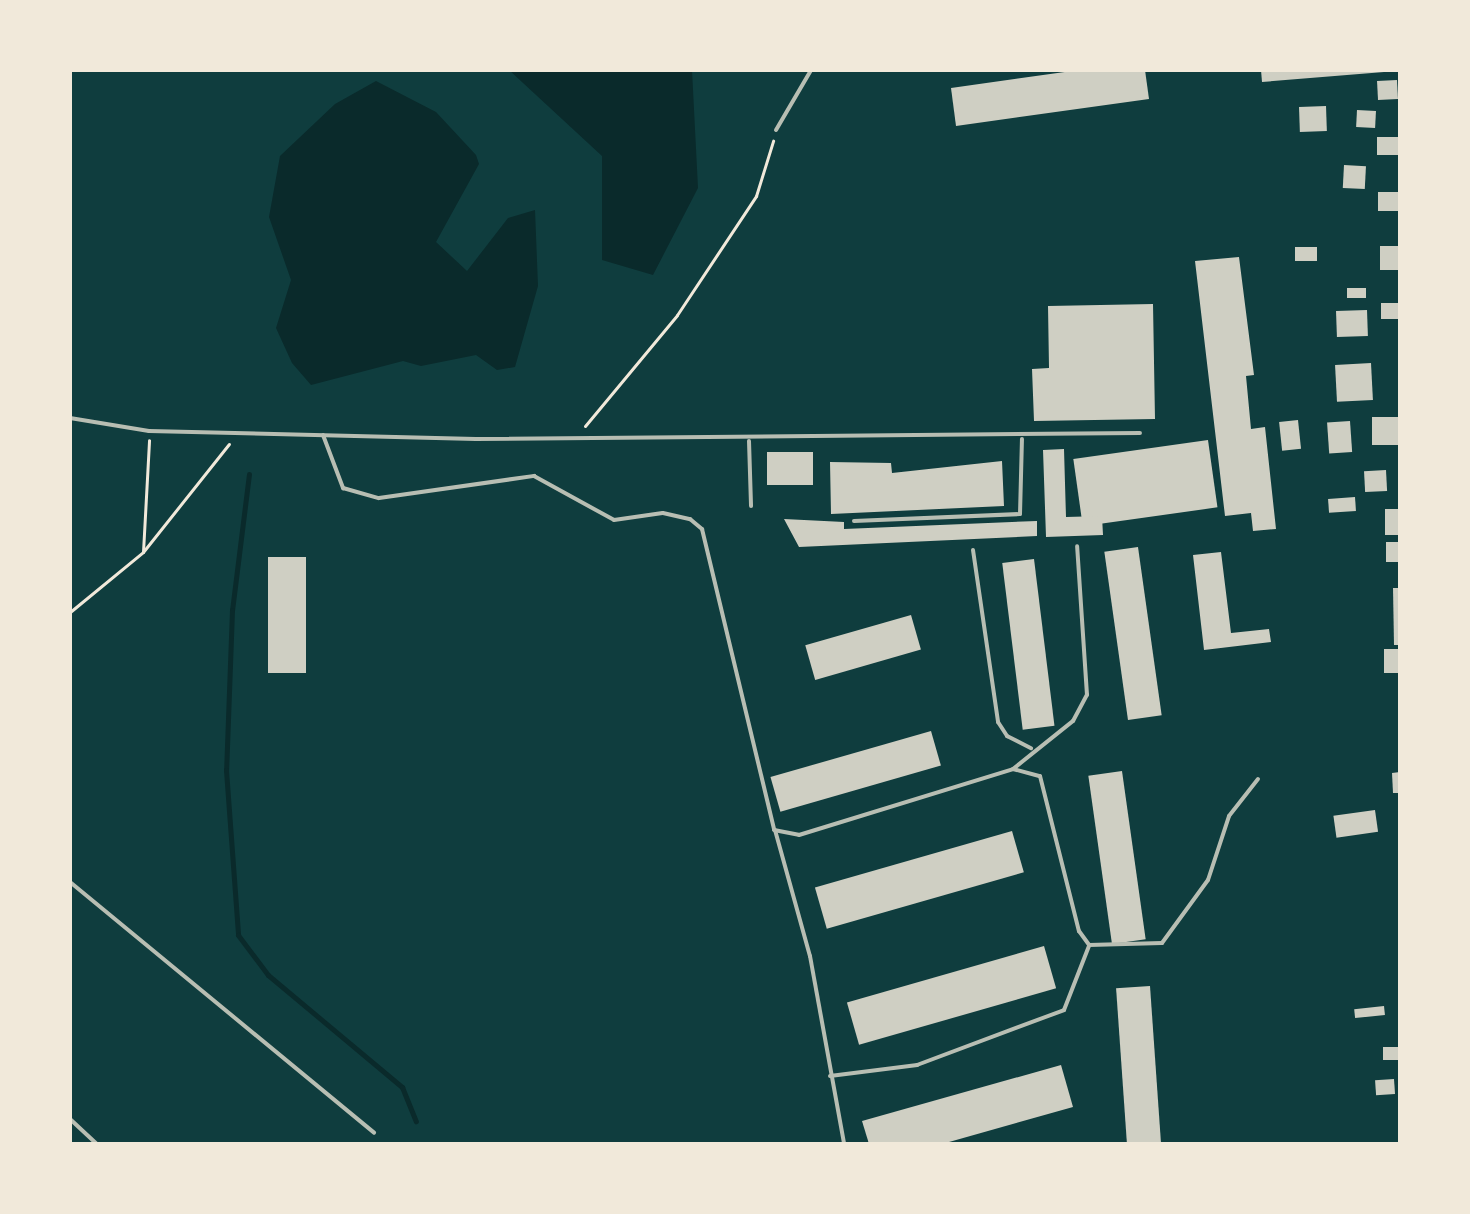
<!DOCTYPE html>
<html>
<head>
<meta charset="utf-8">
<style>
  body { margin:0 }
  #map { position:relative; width:1470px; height:1214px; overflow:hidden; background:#0f3d3e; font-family:"Libre Baskerville",serif }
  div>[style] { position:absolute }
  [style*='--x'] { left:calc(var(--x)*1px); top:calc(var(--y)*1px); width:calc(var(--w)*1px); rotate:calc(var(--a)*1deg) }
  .water>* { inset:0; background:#0a2a2b }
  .stream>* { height:5px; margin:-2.5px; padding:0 2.5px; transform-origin:2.5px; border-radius:2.5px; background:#0a2a2b }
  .building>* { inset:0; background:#cfcfc3; transform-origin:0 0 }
  .path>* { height:3px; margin:-1.5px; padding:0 1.5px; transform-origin:1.5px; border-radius:1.5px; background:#f1e9da }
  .service>* { height:4px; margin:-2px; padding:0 2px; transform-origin:2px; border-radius:2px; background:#b8beb3 }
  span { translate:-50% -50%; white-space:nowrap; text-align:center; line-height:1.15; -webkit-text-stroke:6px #f1e9da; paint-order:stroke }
  .frame { position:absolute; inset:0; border:72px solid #f1e9da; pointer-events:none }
</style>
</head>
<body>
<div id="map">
  <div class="water">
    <i style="clip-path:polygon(509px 70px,692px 70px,698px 188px,653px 275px,602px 260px,602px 156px)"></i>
    <i style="clip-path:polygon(376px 81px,436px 112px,476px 155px,479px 164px,436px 242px,467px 271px,508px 218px,535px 210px,538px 286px,515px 367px,497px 370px,476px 355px,421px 366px,403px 361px,311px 385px,292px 363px,276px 328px,291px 280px,269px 217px,280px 156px,335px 104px)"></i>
  </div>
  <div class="stream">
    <i style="--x:249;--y:474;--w:137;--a:97.1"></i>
    <i style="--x:232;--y:610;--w:160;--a:92.1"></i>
    <i style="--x:226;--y:770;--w:165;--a:85.8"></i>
    <i style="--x:238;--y:935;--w:50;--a:53.1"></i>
    <i style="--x:268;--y:975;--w:175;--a:39.9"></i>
    <i style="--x:402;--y:1087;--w:37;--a:68"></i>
  </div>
  <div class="building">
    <i style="clip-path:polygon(1079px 70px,1145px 70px,1149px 99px,956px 126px,951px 88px)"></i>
    <i style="clip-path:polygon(1261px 70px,1384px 70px,1384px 72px,1262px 82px)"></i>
    <i style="left:1397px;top:80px;width:19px;height:20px;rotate:87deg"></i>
    <i style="left:1326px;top:106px;width:25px;height:27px;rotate:88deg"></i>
    <i style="left:1357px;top:110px;width:19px;height:17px;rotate:3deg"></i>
    <i style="left:1377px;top:137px;width:23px;height:18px"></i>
    <i style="left:1344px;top:165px;width:22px;height:23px;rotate:3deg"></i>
    <i style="left:1378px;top:192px;width:20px;height:19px"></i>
    <i style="left:1380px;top:246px;width:20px;height:24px"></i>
    <i style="left:1317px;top:247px;width:14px;height:22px;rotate:90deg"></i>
    <i style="clip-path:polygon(1239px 257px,1254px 375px,1246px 376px,1251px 429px,1265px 427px,1276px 529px,1253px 531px,1251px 513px,1225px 516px,1195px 261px)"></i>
    <i style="left:1347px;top:288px;width:19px;height:10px"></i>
    <i style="left:1381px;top:303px;width:18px;height:16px"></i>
    <i style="clip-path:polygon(1153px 304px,1155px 419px,1034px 421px,1032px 369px,1049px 368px,1048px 306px)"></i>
    <i style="left:1367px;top:310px;width:26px;height:31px;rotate:88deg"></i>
    <i style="left:1371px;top:363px;width:37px;height:36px;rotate:87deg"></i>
    <i style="left:1372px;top:417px;width:26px;height:28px"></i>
    <i style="left:1298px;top:420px;width:29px;height:19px;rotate:84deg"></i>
    <i style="left:1350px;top:421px;width:31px;height:23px;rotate:86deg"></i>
    <i style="left:1208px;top:440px;width:68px;height:136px;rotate:82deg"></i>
    <i style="clip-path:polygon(1064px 449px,1066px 517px,1102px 516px,1103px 535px,1046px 537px,1043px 450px)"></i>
    <i style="left:767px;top:452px;width:46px;height:33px"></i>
    <i style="clip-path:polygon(1002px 461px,1004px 506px,831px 514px,830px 462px,891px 463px,892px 473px)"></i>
    <i style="left:1386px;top:470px;width:21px;height:22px;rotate:87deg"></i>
    <i style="left:1355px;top:497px;width:14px;height:27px;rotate:86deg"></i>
    <i style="left:1385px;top:509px;width:15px;height:26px"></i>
    <i style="clip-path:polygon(784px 519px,844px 522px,844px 529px,1037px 521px,1037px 536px,799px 547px)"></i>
    <i style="left:1386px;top:542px;width:14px;height:20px"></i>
    <i style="left:1138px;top:547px;width:170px;height:34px;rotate:82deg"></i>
    <i style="clip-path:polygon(1221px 552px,1231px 633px,1269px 629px,1271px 642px,1204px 650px,1193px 555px)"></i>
    <i style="left:268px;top:557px;width:38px;height:116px"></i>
    <i style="left:1034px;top:559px;width:168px;height:32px;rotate:83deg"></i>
    <i style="clip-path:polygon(1393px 588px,1400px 588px,1400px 645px,1394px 645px)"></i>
    <i style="left:911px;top:615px;width:36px;height:110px;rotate:74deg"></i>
    <i style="left:1384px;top:649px;width:16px;height:24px"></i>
    <i style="left:931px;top:731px;width:36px;height:167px;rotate:74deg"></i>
    <i style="left:1122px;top:771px;width:170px;height:34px;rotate:82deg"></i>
    <i style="clip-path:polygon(1400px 772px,1400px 793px,1393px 793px,1392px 773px)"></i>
    <i style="left:1375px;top:810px;width:22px;height:42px;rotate:82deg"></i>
    <i style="left:1012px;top:831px;width:43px;height:205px;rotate:74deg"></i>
    <i style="left:1044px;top:946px;width:44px;height:205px;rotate:74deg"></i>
    <i style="left:1150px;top:986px;width:158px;height:34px;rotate:86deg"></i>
    <i style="left:1384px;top:1006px;width:9px;height:30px;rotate:84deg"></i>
    <i style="left:1400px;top:1047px;width:13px;height:17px;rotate:90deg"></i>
    <i style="clip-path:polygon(1061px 1065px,1073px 1107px,942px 1144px,869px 1144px,862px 1121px)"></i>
    <i style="left:1394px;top:1079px;width:15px;height:19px;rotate:86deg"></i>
  </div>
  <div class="path">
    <i style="--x:585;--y:426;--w:144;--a:-50.3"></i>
    <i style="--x:677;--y:315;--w:143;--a:-56.4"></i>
    <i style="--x:756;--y:196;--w:58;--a:-72.8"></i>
    <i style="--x:143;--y:552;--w:112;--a:-86.9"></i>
    <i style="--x:70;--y:612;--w:94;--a:-39.4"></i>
    <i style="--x:143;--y:552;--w:138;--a:-51.5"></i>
  </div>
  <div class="service">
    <i style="--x:776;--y:130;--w:69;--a:-59.7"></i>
    <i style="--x:70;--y:418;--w:80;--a:9.3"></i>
    <i style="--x:149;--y:431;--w:327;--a:1.4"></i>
    <i style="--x:476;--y:439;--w:664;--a:-0.52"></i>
    <i style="--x:323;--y:435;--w:57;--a:69.3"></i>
    <i style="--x:343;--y:488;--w:37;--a:16"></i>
    <i style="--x:379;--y:498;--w:157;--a:-8.1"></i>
    <i style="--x:534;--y:476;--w:91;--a:28.8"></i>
    <i style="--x:614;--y:520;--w:49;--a:-8.1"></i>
    <i style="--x:663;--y:513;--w:28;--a:13"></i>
    <i style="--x:690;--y:519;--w:16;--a:40"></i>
    <i style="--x:702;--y:529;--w:309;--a:76.5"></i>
    <i style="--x:774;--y:830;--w:25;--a:11"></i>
    <i style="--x:799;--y:835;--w:224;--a:-17.1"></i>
    <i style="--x:1013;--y:769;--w:28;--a:15"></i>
    <i style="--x:1040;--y:776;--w:160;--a:75.9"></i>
    <i style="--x:1079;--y:931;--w:17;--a:54"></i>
    <i style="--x:1089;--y:945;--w:73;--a:-1.6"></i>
    <i style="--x:1162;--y:943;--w:78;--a:-53.9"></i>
    <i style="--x:1208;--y:880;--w:67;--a:-71.8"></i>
    <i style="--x:1229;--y:816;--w:47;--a:-51.9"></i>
    <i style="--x:749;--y:441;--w:65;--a:88.2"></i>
    <i style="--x:854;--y:521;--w:166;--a:-2.4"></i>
    <i style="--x:1020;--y:514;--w:75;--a:-88.5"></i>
    <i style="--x:973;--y:550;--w:174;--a:81.7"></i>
    <i style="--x:998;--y:722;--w:17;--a:57"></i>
    <i style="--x:1007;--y:736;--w:27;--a:27"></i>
    <i style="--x:1013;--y:769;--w:77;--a:-38.7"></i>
    <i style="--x:1073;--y:721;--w:30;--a:-62"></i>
    <i style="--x:1087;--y:695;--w:149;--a:-93.8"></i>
    <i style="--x:775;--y:830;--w:131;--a:74.5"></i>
    <i style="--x:810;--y:956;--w:191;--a:79.7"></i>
    <i style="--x:70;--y:882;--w:394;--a:39.5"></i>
    <i style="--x:830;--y:1076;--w:88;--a:-7.2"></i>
    <i style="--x:917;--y:1065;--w:157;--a:-20.5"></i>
    <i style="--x:1064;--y:1010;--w:69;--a:-68.7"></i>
    <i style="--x:70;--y:1119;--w:37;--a:43"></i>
  </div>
  <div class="frame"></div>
</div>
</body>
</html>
